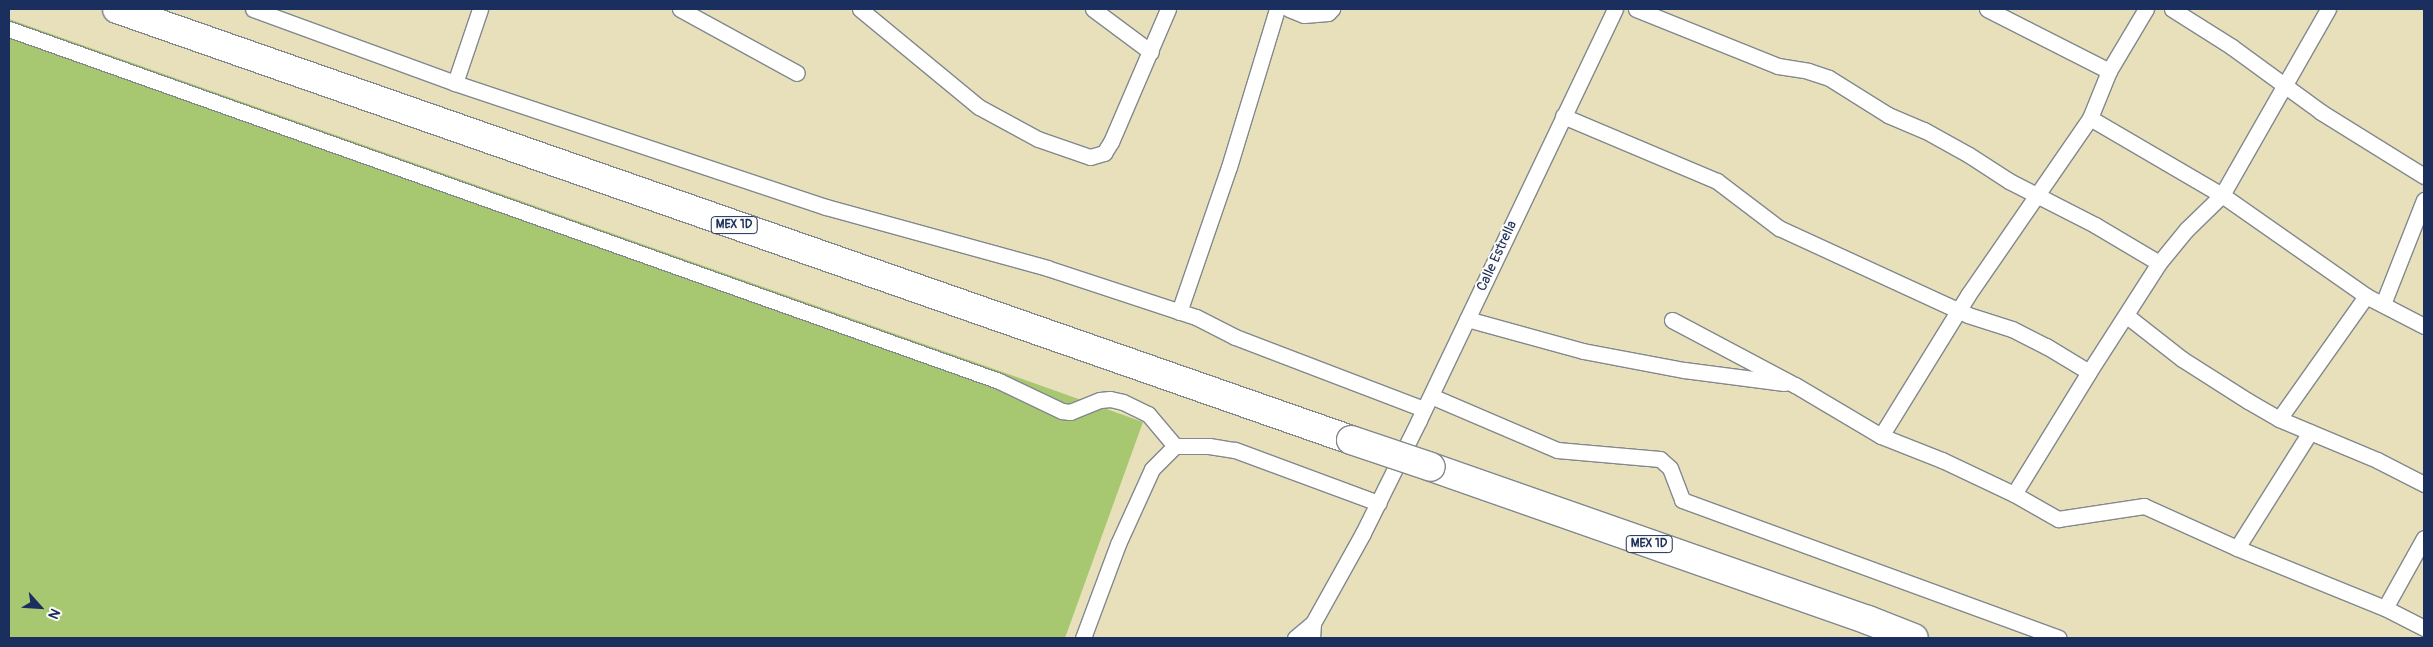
<!DOCTYPE html>
<html>
<head>
<meta charset="utf-8">
<style>
  body { margin:0 }
  #map { position:relative; width:2433px; height:647px; overflow:hidden; background:#e8e0bb; font-family:Pangolin,sans-serif }
  div>[style] { position:absolute }
  [style*='--x'] { left:calc(var(--x)*1px); top:calc(var(--y)*1px); width:calc(var(--w)*1px); rotate:calc(var(--a)*1deg) }
  .green>* { inset:0; background:#a7c870 }
  .roads { filter:drop-shadow(1px 0 #82888c) drop-shadow(-1px 0 #82888c) drop-shadow(0 1px #82888c) drop-shadow(0 -1px #82888c) }
  .street>* { height:15px; margin:-7.5px; padding:0 7.5px; transform-origin:7.5px; border-radius:7.5px; background:#fff }
  .highway>* { height:28px; margin:-14px; padding:0 14px; transform-origin:14px; border-radius:14px; background:#fff }
  .bridges { filter:drop-shadow(1px 0 #82888c) drop-shadow(-1px 0 #82888c) drop-shadow(0 1px #82888c) drop-shadow(0 -1px #82888c) }
  .highway-bridge>* { height:28px; margin:-14px; padding:0 14px; transform-origin:14px; border-radius:14px; background:#fff }
  span { translate:-50% -50%; white-space:nowrap; text-align:center; line-height:1.15; -webkit-text-stroke:4px #fdfcf7; paint-order:stroke }
  .shield-label span { padding:1px 4px; background:#fdfcf7; border:1px solid; border-radius:4px; -webkit-text-stroke-width:0 }
  .shield-label { font-size:12px; color:#1b2f5e; font-weight:700 }
  .street-label { font-size:14px; color:#1b2f5e }
  .frame { position:absolute; inset:0; border:10px solid #1b2f5e; pointer-events:none }
  .north { position:absolute; left:15px; top:582px; width:50px; height:50px; -webkit-text-stroke:4px #fdfcf7; paint-order:stroke; rotate:116deg; font-size:14px; font-weight:700; line-height:20px; text-align:center; color:#1b2f5e }
  .north::after { content:''; display:block; margin:auto; width:18px; height:22px; background:#1b2f5e; clip-path:polygon(50% 0,100% 100%,50% 72%,0 100%) }
</style>
</head>
<body>
<div id="map">
  <div class="green">
    <i style="clip-path:polygon(9px 19px,1143px 422px,1065px 638px,9px 638px)"></i>
  </div>
  <div class="roads">
    <div class="street">
      <i style="--x:253;--y:9;--w:215;--a:20.1"></i>
      <i style="--x:455;--y:83;--w:391;--a:18.5"></i>
      <i style="--x:826;--y:207;--w:229;--a:15.4"></i>
      <i style="--x:1047;--y:268;--w:157;--a:18.2"></i>
      <i style="--x:1196;--y:317;--w:44;--a:27.1"></i>
      <i style="--x:1235;--y:337;--w:202;--a:20.9"></i>
      <i style="--x:680;--y:9;--w:133;--a:28.7"></i>
      <i style="--x:860;--y:9;--w:154;--a:39.5"></i>
      <i style="--x:979;--y:107;--w:67;--a:28.5"></i>
      <i style="--x:1038;--y:139;--w:55;--a:19.1"></i>
      <i style="--x:1090;--y:157;--w:15;--a:-16"></i>
      <i style="--x:1104;--y:153;--w:13;--a:-58"></i>
      <i style="--x:1111;--y:142;--w:145;--a:-66.8"></i>
      <i style="--x:1093;--y:9;--w:72;--a:36.6"></i>
      <i style="--x:1289;--y:9;--w:16;--a:22"></i>
      <i style="--x:1304;--y:15;--w:24;--a:-5"></i>
      <i style="--x:1328;--y:13;--w:6;--a:-45"></i>
      <i style="--x:1636;--y:9;--w:153;--a:21.9"></i>
      <i style="--x:1778;--y:66;--w:30;--a:9"></i>
      <i style="--x:1808;--y:71;--w:22;--a:18"></i>
      <i style="--x:1829;--y:78;--w:70;--a:32.1"></i>
      <i style="--x:1888;--y:115;--w:39;--a:23"></i>
      <i style="--x:1924;--y:130;--w:51;--a:29.1"></i>
      <i style="--x:1969;--y:155;--w:48;--a:33"></i>
      <i style="--x:2009;--y:181;--w:97;--a:27.1"></i>
      <i style="--x:2095;--y:225;--w:74;--a:30.7"></i>
      <i style="--x:1987;--y:9;--w:137;--a:26.9"></i>
      <i style="--x:2172;--y:9;--w:71;--a:32.3"></i>
      <i style="--x:2232;--y:47;--w:110;--a:36.1"></i>
      <i style="--x:2321;--y:112;--w:121;--a:31.9"></i>
      <i style="--x:9;--y:29;--w:1051;--a:19.57"></i>
      <i style="--x:999;--y:381;--w:70;--a:25.5"></i>
      <i style="--x:1062;--y:411;--w:8;--a:7"></i>
      <i style="--x:1070;--y:412;--w:32;--a:-22"></i>
      <i style="--x:1100;--y:400;--w:10;--a:-6"></i>
      <i style="--x:1110;--y:399;--w:13;--a:13"></i>
      <i style="--x:1123;--y:402;--w:28;--a:26"></i>
      <i style="--x:1148;--y:414;--w:42;--a:49.8"></i>
      <i style="--x:455;--y:83;--w:78;--a:-71.3"></i>
      <i style="--x:1563;--y:116;--w:167;--a:22.9"></i>
      <i style="--x:1717;--y:181;--w:78;--a:37.2"></i>
      <i style="--x:1779;--y:228;--w:208;--a:24.7"></i>
      <i style="--x:1968;--y:315;--w:46;--a:17.7"></i>
      <i style="--x:2012;--y:329;--w:38;--a:27"></i>
      <i style="--x:2046;--y:346;--w:50;--a:31.2"></i>
      <i style="--x:2090;--y:118;--w:153;--a:30.3"></i>
      <i style="--x:2222;--y:195;--w:176;--a:35"></i>
      <i style="--x:2366;--y:296;--w:65;--a:27.3"></i>
      <i style="--x:2383;--y:304;--w:112;--a:-68.5"></i>
      <i style="--x:1179;--y:312;--w:153;--a:-71"></i>
      <i style="--x:1229;--y:167;--w:165;--a:-73.1"></i>
      <i style="--x:2127;--y:316;--w:70;--a:38"></i>
      <i style="--x:2182;--y:359;--w:78;--a:32.5"></i>
      <i style="--x:2248;--y:401;--w:36;--a:30"></i>
      <i style="--x:2279;--y:419;--w:106;--a:22.7"></i>
      <i style="--x:2377;--y:460;--w:53;--a:27.1"></i>
      <i style="--x:1467;--y:319;--w:120;--a:15.4"></i>
      <i style="--x:1583;--y:351;--w:103;--a:10.7"></i>
      <i style="--x:1684;--y:370;--w:101;--a:7.4"></i>
      <i style="--x:1672;--y:320;--w:139;--a:27.9"></i>
      <i style="--x:1795;--y:385;--w:100;--a:30.7"></i>
      <i style="--x:1881;--y:436;--w:66;--a:21.5"></i>
      <i style="--x:1942;--y:460;--w:80;--a:25.3"></i>
      <i style="--x:2014;--y:494;--w:143;--a:-58.4"></i>
      <i style="--x:2089;--y:372;--w:130;--a:-57.3"></i>
      <i style="--x:2159;--y:263;--w:43;--a:-50.7"></i>
      <i style="--x:2186;--y:230;--w:50;--a:-44.2"></i>
      <i style="--x:2222;--y:195;--w:214;--a:-60.3"></i>
      <i style="--x:1431;--y:396;--w:137;--a:23.2"></i>
      <i style="--x:1557;--y:450;--w:103;--a:5"></i>
      <i style="--x:1660;--y:459;--w:13;--a:42"></i>
      <i style="--x:1670;--y:468;--w:34;--a:69"></i>
      <i style="--x:1682;--y:500;--w:401;--a:20.1"></i>
      <i style="--x:2279;--y:419;--w:151;--a:-54.7"></i>
      <i style="--x:1881;--y:436;--w:166;--a:-58.3"></i>
      <i style="--x:1968;--y:295;--w:215;--a:-55.4"></i>
      <i style="--x:2090;--y:118;--w:51;--a:-68"></i>
      <i style="--x:2109;--y:71;--w:72;--a:-59.2"></i>
      <i style="--x:2014;--y:494;--w:51;--a:29.6"></i>
      <i style="--x:2058;--y:519;--w:87;--a:-8.6"></i>
      <i style="--x:2144;--y:506;--w:102;--a:24.3"></i>
      <i style="--x:2237;--y:548;--w:160;--a:22.1"></i>
      <i style="--x:2385;--y:608;--w:44;--a:27.1"></i>
      <i style="--x:2237;--y:548;--w:137;--a:-57.8"></i>
      <i style="--x:2385;--y:608;--w:80;--a:-60.9"></i>
      <i style="--x:1083;--y:638;--w:100;--a:-69.6"></i>
      <i style="--x:1118;--y:544;--w:82;--a:-65.6"></i>
      <i style="--x:1152;--y:469;--w:33;--a:-45"></i>
      <i style="--x:1175;--y:446;--w:34;--a:0"></i>
      <i style="--x:1209;--y:446;--w:26;--a:9"></i>
      <i style="--x:1235;--y:450;--w:153;--a:20.3"></i>
      <i style="--x:1295;--y:638;--w:23;--a:-40"></i>
      <i style="--x:1312;--y:638;--w:15;--a:-86"></i>
      <i style="--x:1313;--y:623;--w:103;--a:-60.9"></i>
      <i style="--x:1363;--y:533;--w:126;--a:-63.6"></i>
      <i style="--x:1419;--y:420;--w:455;--a:-64.5"></i>
    </div>
    <div class="highway">
      <i style="--x:117;--y:9;--w:1307;--a:19.25"></i>
      <i style="--x:1431;--y:467;--w:463;--a:19.3"></i>
      <i style="--x:1868;--y:620;--w:49;--a:21.4"></i>
    </div>
  </div>
  <div class="bridges">
    <div class="highway-bridge">
      <i style="--x:1351;--y:440;--w:84;--a:18.6"></i>
    </div>
  </div>
  <div class="shield-label">
    <span style="left:734px;top:225px">MEX 1D</span>
    <span style="left:1649px;top:544px">MEX 1D</span>
  </div>
  <div class="street-label">
    <span style="left:1497px;top:256px;rotate:-65deg">Calle Estrella</span>
  </div>
  <div class="frame"></div>
  <div class="north">N</div>
</div>
</body>
</html>
